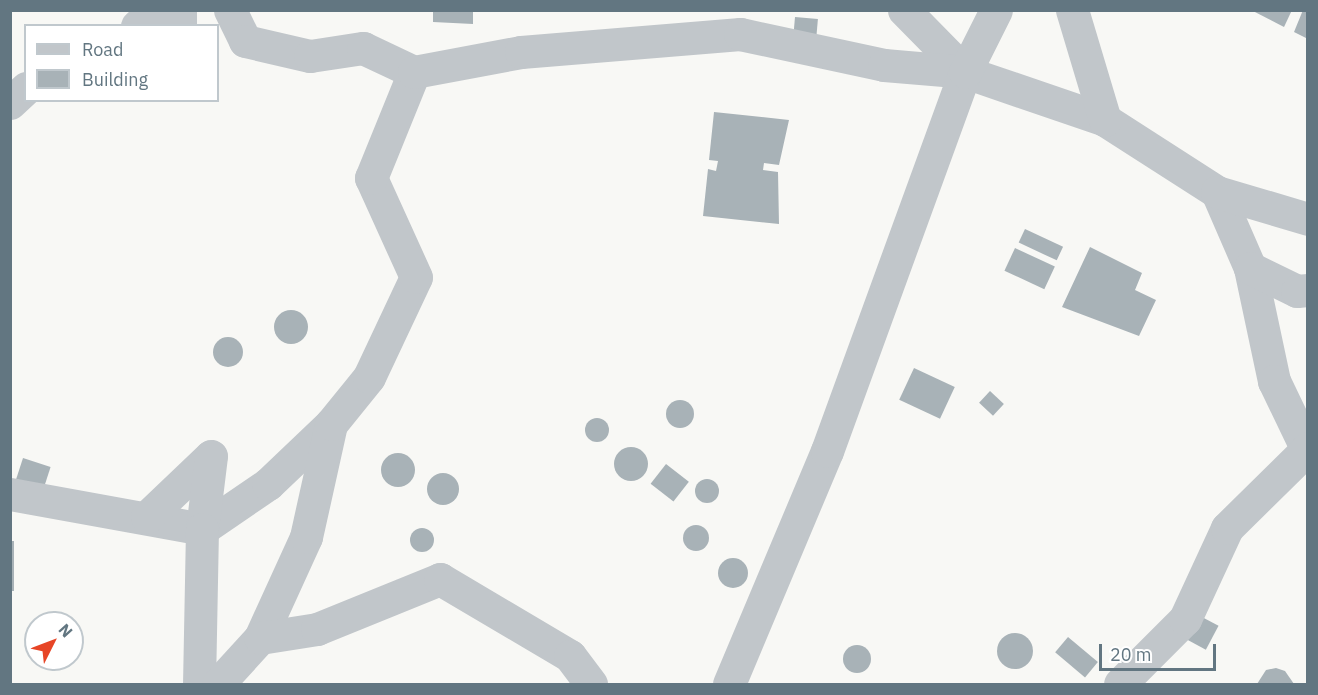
<!DOCTYPE html>
<html>
<head>
<meta charset="utf-8">
<style>
  body { margin:0 }
  #map { position:relative; width:1318px; height:695px; overflow:hidden; background:#f8f8f5; font-family:"IBM Plex Sans",sans-serif }
  div>[style] { position:absolute }
  [style*='--x'] { left:calc(var(--x)*1px); top:calc(var(--y)*1px); width:calc(var(--w)*1px); rotate:calc(var(--a)*1deg) }
  .building>* { inset:0; background:#a8b2b7; transform-origin:0 0 }
  .round { border-radius:50% }
  .minor>* { height:33px; margin:-16.5px; padding:0 16.5px; transform-origin:16.5px; border-radius:16.5px; background:#c1c6ca }
  span { translate:-50% -50%; white-space:nowrap; text-align:center; line-height:1.15; -webkit-text-stroke:6px #fff; paint-order:stroke }
  .frame { position:absolute; inset:0; border:12px solid #627681; pointer-events:none }
  .legend { position:absolute; left:24px; top:24px; width:195px; height:78px; box-sizing:border-box; background:#fff; border:2px solid #c0c8cd; margin:0; padding:8px 10px; list-style:none; font-size:18px; color:#627681 }
  .legend li { display:flex; align-items:center; gap:12px; height:30px }
  .legend b { width:30px; border:2px solid #c0c8cd }
  .north { position:absolute; left:24px; top:611px; width:60px; height:60px; box-sizing:border-box; background:#fff; border:2px solid #c0c8cd; border-radius:50%; rotate:48deg; font-size:16px; font-weight:700; line-height:24px; text-align:center; color:#627681 }
  .north::after { content:''; display:block; margin:auto; width:21px; height:27px; background:#e74526; clip-path:polygon(50% 0,100% 100%,50% 72%,0 100%) }
  .scale { position:absolute; left:1099px; top:644px; width:117px; height:27px; box-sizing:border-box; border:3px solid #627681; border-top:0; padding-left:8px; font-size:18px; line-height:21px; white-space:nowrap; color:#627681; -webkit-text-stroke:4px #fff; paint-order:stroke }
</style>
</head>
<body>
<div id="map">
  <div class="building">
    <i style="clip-path:polygon(433px 10px,473px 10px,473px 24px,433px 22px)"></i>
    <i style="clip-path:polygon(1251px 10px,1292px 10px,1284px 27px)"></i>
    <i style="clip-path:polygon(1303px 10px,1308px 10px,1308px 39px,1294px 32px)"></i>
    <i style="left:795px;top:17px;width:23px;height:18px;rotate:5deg"></i>
    <i style="clip-path:polygon(714px 112px,789px 120px,779px 165px,764px 163px,763px 170px,778px 172px,779px 224px,703px 216px,708px 169px,716px 171px,718px 161px,709px 160px)"></i>
    <i style="left:1025px;top:229px;width:42px;height:15px;rotate:25deg"></i>
    <i style="clip-path:polygon(1090px 247px,1142px 273px,1135px 290px,1156px 300px,1139px 336px,1062px 307px)"></i>
    <i style="left:1015px;top:248px;width:44px;height:25px;rotate:25deg"></i>
    <i class="round" style="left:274px;top:310px;width:34px;height:34px"></i>
    <i class="round" style="left:213px;top:337px;width:30px;height:30px"></i>
    <i style="left:914px;top:368px;width:45px;height:35px;rotate:25deg"></i>
    <i style="left:990px;top:391px;width:19px;height:16px;rotate:43deg"></i>
    <i class="round" style="left:666px;top:400px;width:28px;height:28px"></i>
    <i class="round" style="left:585px;top:418px;width:24px;height:24px"></i>
    <i class="round" style="left:614px;top:447px;width:34px;height:34px"></i>
    <i class="round" style="left:381px;top:453px;width:34px;height:34px"></i>
    <i style="left:23px;top:458px;width:29px;height:22px;rotate:18deg"></i>
    <i style="left:666px;top:464px;width:29px;height:25px;rotate:38deg"></i>
    <i class="round" style="left:427px;top:473px;width:32px;height:32px"></i>
    <i class="round" style="left:695px;top:479px;width:24px;height:24px"></i>
    <i class="round" style="left:683px;top:525px;width:26px;height:26px"></i>
    <i class="round" style="left:410px;top:528px;width:24px;height:24px"></i>
    <i style="left:10px;top:541px;width:4px;height:50px"></i>
    <i class="round" style="left:718px;top:558px;width:30px;height:30px"></i>
    <i style="left:1200px;top:616px;width:21px;height:27px;rotate:28deg"></i>
    <i class="round" style="left:997px;top:633px;width:36px;height:36px"></i>
    <i style="left:1068px;top:637px;width:39px;height:20px;rotate:40deg"></i>
    <i class="round" style="left:843px;top:645px;width:28px;height:28px"></i>
    <i style="clip-path:polygon(1276px 668px,1285px 671px,1294px 684px,1257px 684px,1266px 670px)"></i>
  </div>
  <div class="minor">
    <i style="--x:230;--y:10;--w:34;--a:64"></i>
    <i style="--x:245;--y:41;--w:67;--a:13"></i>
    <i style="--x:310;--y:56;--w:54;--a:-8.6"></i>
    <i style="--x:363;--y:48;--w:56;--a:25.2"></i>
    <i style="--x:904;--y:10;--w:87;--a:45.5"></i>
    <i style="--x:965;--y:72;--w:148;--a:18.9"></i>
    <i style="--x:1105;--y:120;--w:133;--a:32.7"></i>
    <i style="--x:1217;--y:192;--w:83;--a:66.5"></i>
    <i style="--x:1250;--y:268;--w:116;--a:78"></i>
    <i style="--x:1274;--y:381;--w:79;--a:64.4"></i>
    <i style="--x:1072;--y:10;--w:115;--a:73.3"></i>
    <i style="--x:137;--y:26;--w:24;--a:-42"></i>
    <i style="--x:180;--y:26;--w:16;--a:-90"></i>
    <i style="--x:10;--y:103;--w:22;--a:-43"></i>
    <i style="--x:1217;--y:192;--w:95;--a:16.5"></i>
    <i style="--x:1250;--y:268;--w:52;--a:26.1"></i>
    <i style="--x:1297;--y:291;--w:11;--a:-5"></i>
    <i style="--x:10;--y:494;--w:195;--a:10.3"></i>
    <i style="--x:202;--y:529;--w:80;--a:-34.3"></i>
    <i style="--x:268;--y:484;--w:87;--a:-43.6"></i>
    <i style="--x:147;--y:517;--w:88;--a:-43.6"></i>
    <i style="--x:211;--y:456;--w:74;--a:97"></i>
    <i style="--x:202;--y:529;--w:155;--a:91.1"></i>
    <i style="--x:260;--y:638;--w:111;--a:-65.5"></i>
    <i style="--x:306;--y:537;--w:116;--a:-77.5"></i>
    <i style="--x:331;--y:424;--w:60;--a:-51"></i>
    <i style="--x:369;--y:377;--w:110;--a:-64.8"></i>
    <i style="--x:416;--y:277;--w:109;--a:-114.4"></i>
    <i style="--x:371;--y:178;--w:114;--a:-67.9"></i>
    <i style="--x:414;--y:72;--w:109;--a:-10.6"></i>
    <i style="--x:521;--y:52;--w:220;--a:-4.7"></i>
    <i style="--x:740;--y:34;--w:147;--a:12.1"></i>
    <i style="--x:884;--y:65;--w:81;--a:4.9"></i>
    <i style="--x:218;--y:684;--w:62;--a:-47.6"></i>
    <i style="--x:260;--y:638;--w:58;--a:-9"></i>
    <i style="--x:317;--y:629;--w:133;--a:-22.1"></i>
    <i style="--x:440;--y:579;--w:151;--a:30.6"></i>
    <i style="--x:570;--y:656;--w:35;--a:53"></i>
    <i style="--x:729;--y:684;--w:253;--a:-67.2"></i>
    <i style="--x:827;--y:451;--w:403;--a:-70"></i>
    <i style="--x:965;--y:72;--w:69;--a:-63.4"></i>
    <i style="--x:1120;--y:684;--w:92;--a:-45"></i>
    <i style="--x:1185;--y:619;--w:100;--a:-65.2"></i>
    <i style="--x:1227;--y:528;--w:114;--a:-44.6"></i>
  </div>
  <div class="frame"></div>
  <ul class="legend">
  <li><b style="height:8px;background:#c1c6ca"></b>Road</li>
  <li><b style="height:16px;background:#a8b2b7"></b>Building</li>
  </ul>
  <div class="north">N</div>
  <div class="scale">20 m</div>
</div>
</body>
</html>
